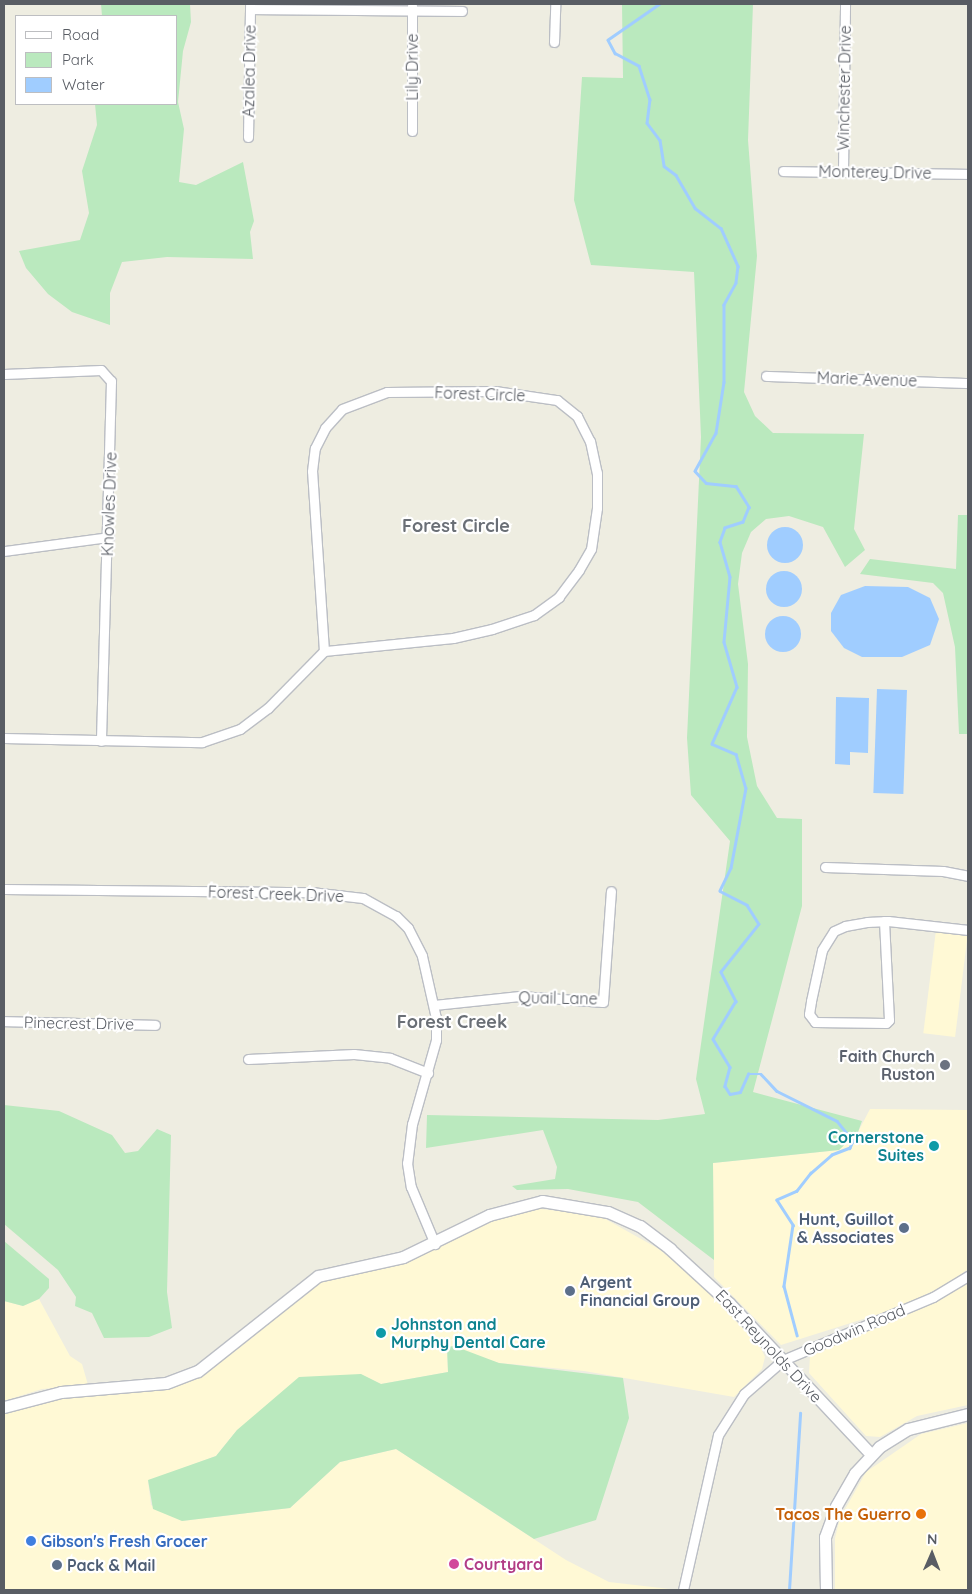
<!DOCTYPE html>
<html>
<head>
<meta charset="utf-8">
<style>
  body { margin:0 }
  #map { position:relative; width:972px; height:1594px; overflow:hidden; background:#eeede1; font-family:Quicksand,sans-serif }
  div>[style] { position:absolute }
  [style*='--x'] { left:calc(var(--x)*1px); top:calc(var(--y)*1px); width:calc(var(--w)*1px); rotate:calc(var(--a)*1deg) }
  .commercial>* { inset:0; background:#fff9d5; transform-origin:0 0 }
  .green>* { inset:0; background:#bae9be }
  .water>* { inset:0; background:#a0cdff; transform-origin:0 0 }
  .round { border-radius:50% }
  .stream>* { height:2.5px; margin:-1.25px; padding:0 1.25px; transform-origin:1.25px; border-radius:1.25px; background:#a0cdff }
  .roads { filter:drop-shadow(1px 0 #bbbec4) drop-shadow(-1px 0 #bbbec4) drop-shadow(0 1px #bbbec4) drop-shadow(0 -1px #bbbec4) }
  .minor>* { height:9px; margin:-4.5px; padding:0 4.5px; transform-origin:4.5px; border-radius:4.5px; background:#fff }
  .tertiary>* { height:11px; margin:-5.5px; padding:0 5.5px; transform-origin:5.5px; border-radius:5.5px; background:#fff }
  .dots>* { width:14px; height:14px; translate:-50% -50%; box-sizing:border-box; border:2px solid #fff; border-radius:50% }
  span { translate:-50% -50%; white-space:nowrap; text-align:center; line-height:1.15; -webkit-text-stroke:4.5px #fff; paint-order:stroke }
  .street-label { font-size:16px; color:#595d64 }
  .worship-label { font-size:16px; color:#5b616d; font-weight:700 }
  .right { translate:-100% -50%; text-align:right }
  .culture-label { font-size:16px; color:#0d838f; font-weight:700 }
  .left { translate:0 -50%; text-align:left }
  .service-label { font-size:16px; color:#4e5e75; font-weight:700 }
  .food-label { font-size:16px; color:#c56008; font-weight:700 }
  .shop-label { font-size:16px; color:#366cbe; font-weight:700 }
  .hotel-label { font-size:16px; color:#b23c85; font-weight:700 }
  .neighbourhood-label { font-size:18px; color:#6a6f76; font-weight:700 }
  .frame { position:absolute; inset:0; border:5px solid #595d64; pointer-events:none }
  .legend { position:absolute; left:15px; top:15px; width:162px; height:90px; box-sizing:border-box; background:#fff; border:1px solid #bdbec1; margin:0; padding:6px 9px; list-style:none; font-size:15px; color:#595d64 }
  .legend li { display:flex; align-items:center; gap:10px; height:25px }
  .legend b { width:25px; border:1px solid #bdbec1 }
  .north { position:absolute; left:907px; top:1529px; width:50px; height:50px; -webkit-text-stroke:4px #fff; paint-order:stroke; rotate:1deg; font-size:14px; font-weight:700; line-height:20px; text-align:center; color:#595d64 }
  .north::after { content:''; display:block; margin:auto; width:18px; height:22px; background:#595d64; clip-path:polygon(50% 0,100% 100%,50% 72%,0 100%) }
</style>
</head>
<body>
<div id="map">
  <div class="commercial">
    <i style="left:936px;top:930px;width:32px;height:104px;rotate:7deg"></i>
    <i style="clip-path:polygon(870px 1109px,968px 1110px,968px 1269px,946px 1285px,892px 1310px,781px 1345px,714px 1277px,713px 1163px,839px 1150px,858px 1132px)"></i>
    <i style="clip-path:polygon(533px 1208px,600px 1216px,659px 1249px,698px 1282px,760px 1346px,765px 1357px,762px 1369px,734px 1397px,584px 1371px,499px 1363px,447px 1347px,448px 1372px,381px 1384px,360px 1374px,237px 1430px,216px 1456px,148px 1481px,151px 1505px,182px 1521px,290px 1508px,340px 1462px,396px 1449px,566px 1560px,609px 1582px,679px 1590px,4px 1590px,4px 1413px,48px 1400px,163px 1388px,199px 1375px,229px 1356px,316px 1283px,410px 1261px,486px 1222px)"></i>
    <i style="clip-path:polygon(968px 1283px,968px 1405px,917px 1416px,880px 1437px,866px 1436px,809px 1373px,810px 1356px)"></i>
    <i style="clip-path:polygon(39px 1299px,70px 1356px,82px 1364px,88px 1385px,42px 1389px,4px 1401px,4px 1301px,23px 1306px)"></i>
    <i style="clip-path:polygon(968px 1423px,968px 1590px,835px 1590px,835px 1538px,840px 1518px,866px 1472px,921px 1434px)"></i>
  </div>
  <div class="green">
    <i style="clip-path:polygon(101px 4px,190px 4px,191px 22px,183px 51px,178px 102px,184px 129px,179px 182px,196px 185px,243px 162px,254px 221px,250px 232px,253px 259px,167px 257px,122px 262px,110px 293px,110px 325px,72px 312px,48px 294px,26px 268px,19px 251px,80px 240px,89px 213px,82px 171px,97px 125px,95px 104px,176px 104px,176px 16px,102px 16px)"></i>
    <i style="clip-path:polygon(622px 4px,753px 4px,748px 140px,757px 256px,744px 392px,755px 416px,773px 433px,864px 434px,854px 529px,865px 550px,845px 567px,823px 527px,789px 516px,766px 519px,751px 532px,742px 553px,738px 584px,748px 664px,747px 737px,757px 786px,777px 818px,802px 819px,802px 906px,753px 1092px,862px 1121px,858px 1132px,839px 1150px,713px 1163px,714px 1260px,638px 1202px,568px 1189px,517px 1190px,512px 1186px,555px 1179px,557px 1167px,543px 1130px,426px 1148px,427px 1115px,658px 1120px,705px 1114px,696px 1079px,730px 841px,691px 795px,687px 738px,701px 437px,694px 272px,591px 265px,574px 200px,582px 77px,623px 78px)"></i>
    <i style="clip-path:polygon(958px 515px,968px 515px,968px 734px,959px 734px,955px 647px,943px 593px,933px 583px,860px 574px,870px 559px,956px 569px)"></i>
    <i style="clip-path:polygon(4px 1105px,59px 1111px,112px 1135px,125px 1153px,138px 1151px,157px 1129px,171px 1135px,167px 1292px,172px 1328px,149px 1337px,104px 1338px,92px 1313px,75px 1306px,76px 1297px,58px 1270px,4px 1224px)"></i>
    <i style="clip-path:polygon(4px 1241px,49px 1279px,49px 1288px,39px 1299px,23px 1306px,4px 1301px)"></i>
    <i style="clip-path:polygon(454px 1346px,499px 1363px,623px 1378px,629px 1418px,596px 1520px,534px 1539px,396px 1449px,340px 1462px,290px 1508px,182px 1521px,153px 1509px,148px 1480px,216px 1456px,237px 1430px,299px 1377px,361px 1374px,381px 1384px,448px 1372px,447px 1347px)"></i>
  </div>
  <div class="water">
    <i class="round" style="left:767px;top:527px;width:36px;height:36px"></i>
    <i class="round" style="left:766px;top:571px;width:36px;height:36px"></i>
    <i style="clip-path:polygon(865px 586px,908px 587px,930px 598px,939px 619px,930px 645px,902px 657px,862px 657px,844px 648px,831px 631px,831px 613px,841px 595px)"></i>
    <i class="round" style="left:765px;top:616px;width:36px;height:36px"></i>
    <i style="left:877px;top:689px;width:30px;height:104px;rotate:2deg"></i>
    <i style="clip-path:polygon(836px 697px,869px 698px,868px 753px,850px 752px,850px 765px,835px 764px)"></i>
  </div>
  <div class="stream">
    <i style="--x:660;--y:4;--w:63;--a:145.3"></i>
    <i style="--x:608;--y:40;--w:15;--a:62"></i>
    <i style="--x:615;--y:53;--w:27;--a:28"></i>
    <i style="--x:639;--y:66;--w:35;--a:72"></i>
    <i style="--x:650;--y:99;--w:24;--a:97"></i>
    <i style="--x:647;--y:123;--w:21;--a:53"></i>
    <i style="--x:660;--y:140;--w:26;--a:81"></i>
    <i style="--x:664;--y:166;--w:15;--a:37"></i>
    <i style="--x:676;--y:175;--w:38;--a:60"></i>
    <i style="--x:695;--y:208;--w:33;--a:38"></i>
    <i style="--x:721;--y:228;--w:42;--a:65.9"></i>
    <i style="--x:738;--y:266;--w:17;--a:97"></i>
    <i style="--x:736;--y:283;--w:25;--a:119"></i>
    <i style="--x:724;--y:305;--w:77;--a:90"></i>
    <i style="--x:724;--y:382;--w:52;--a:98.9"></i>
    <i style="--x:716;--y:433;--w:43;--a:118.9"></i>
    <i style="--x:695;--y:471;--w:16;--a:47"></i>
    <i style="--x:706;--y:483;--w:30;--a:6"></i>
    <i style="--x:736;--y:486;--w:25;--a:58"></i>
    <i style="--x:749;--y:507;--w:16;--a:112"></i>
    <i style="--x:743;--y:522;--w:19;--a:162"></i>
    <i style="--x:725;--y:528;--w:15;--a:110"></i>
    <i style="--x:720;--y:542;--w:36;--a:74"></i>
    <i style="--x:730;--y:577;--w:65;--a:95.3"></i>
    <i style="--x:724;--y:642;--w:47;--a:73.9"></i>
    <i style="--x:737;--y:687;--w:62;--a:113.7"></i>
    <i style="--x:712;--y:744;--w:26;--a:23"></i>
    <i style="--x:736;--y:754;--w:35;--a:74"></i>
    <i style="--x:746;--y:788;--w:81;--a:100.6"></i>
    <i style="--x:731;--y:868;--w:25;--a:116"></i>
    <i style="--x:720;--y:891;--w:30;--a:27"></i>
    <i style="--x:747;--y:905;--w:22;--a:58"></i>
    <i style="--x:759;--y:924;--w:61;--a:128.4"></i>
    <i style="--x:721;--y:972;--w:33;--a:63"></i>
    <i style="--x:736;--y:1001;--w:44;--a:121.2"></i>
    <i style="--x:713;--y:1039;--w:33;--a:59"></i>
    <i style="--x:730;--y:1067;--w:20;--a:105"></i>
    <i style="--x:725;--y:1086;--w:9;--a:58"></i>
    <i style="--x:730;--y:1094;--w:10;--a:-11"></i>
    <i style="--x:740;--y:1092;--w:20;--a:-66"></i>
    <i style="--x:748;--y:1074;--w:13;--a:0"></i>
    <i style="--x:761;--y:1074;--w:23;--a:47"></i>
    <i style="--x:777;--y:1091;--w:67;--a:26.6"></i>
    <i style="--x:837;--y:1121;--w:26;--a:51"></i>
    <i style="--x:853;--y:1141;--w:8;--a:113"></i>
    <i style="--x:850;--y:1148;--w:19;--a:159"></i>
    <i style="--x:832;--y:1155;--w:28;--a:139"></i>
    <i style="--x:811;--y:1173;--w:23;--a:128"></i>
    <i style="--x:797;--y:1191;--w:22;--a:156"></i>
    <i style="--x:777;--y:1200;--w:30;--a:57"></i>
    <i style="--x:793;--y:1225;--w:62;--a:98.4"></i>
    <i style="--x:784;--y:1286;--w:51;--a:75.1"></i>
    <i style="--x:789;--y:1590;--w:177;--a:-86.4"></i>
  </div>
  <div class="roads">
    <div class="minor">
      <i style="--x:412;--y:6;--w:125;--a:90"></i>
      <i style="--x:250;--y:9;--w:212;--a:0.5"></i>
      <i style="--x:554;--y:42;--w:38;--a:-88"></i>
      <i style="--x:248;--y:137;--w:132;--a:-89.1"></i>
      <i style="--x:783;--y:171;--w:185;--a:0.9"></i>
      <i style="--x:843;--y:171;--w:167;--a:-89.3"></i>
      <i style="--x:4;--y:374;--w:97;--a:-2.4"></i>
      <i style="--x:101;--y:370;--w:15;--a:48"></i>
      <i style="--x:111;--y:381;--w:360;--a:91.6"></i>
      <i style="--x:766;--y:376;--w:202;--a:2"></i>
      <i style="--x:495;--y:391;--w:63;--a:8.3"></i>
      <i style="--x:557;--y:400;--w:26;--a:39"></i>
      <i style="--x:577;--y:416;--w:28;--a:63"></i>
      <i style="--x:590;--y:441;--w:33;--a:78"></i>
      <i style="--x:597;--y:473;--w:35;--a:90"></i>
      <i style="--x:597;--y:508;--w:41;--a:98.3"></i>
      <i style="--x:591;--y:549;--w:24;--a:120"></i>
      <i style="--x:579;--y:570;--w:34;--a:127"></i>
      <i style="--x:559;--y:597;--w:31;--a:144"></i>
      <i style="--x:534;--y:615;--w:44;--a:161.6"></i>
      <i style="--x:492;--y:629;--w:40;--a:167"></i>
      <i style="--x:453;--y:638;--w:130;--a:174.2"></i>
      <i style="--x:324;--y:651;--w:180;--a:-93.8"></i>
      <i style="--x:312;--y:471;--w:23;--a:-83"></i>
      <i style="--x:315;--y:448;--w:22;--a:-63"></i>
      <i style="--x:325;--y:428;--w:25;--a:-48"></i>
      <i style="--x:342;--y:409;--w:48;--a:-20.7"></i>
      <i style="--x:387;--y:392;--w:108;--a:-0.5"></i>
      <i style="--x:4;--y:551;--w:106;--a:-7.6"></i>
      <i style="--x:4;--y:738;--w:198;--a:1.2"></i>
      <i style="--x:202;--y:742;--w:40;--a:-18.9"></i>
      <i style="--x:240;--y:729;--w:35;--a:-37"></i>
      <i style="--x:268;--y:708;--w:80;--a:-45.5"></i>
      <i style="--x:825;--y:867;--w:118;--a:1.9"></i>
      <i style="--x:943;--y:871;--w:25;--a:11"></i>
      <i style="--x:4;--y:889;--w:307;--a:0.6"></i>
      <i style="--x:311;--y:892;--w:52;--a:6.6"></i>
      <i style="--x:363;--y:898;--w:38;--a:29"></i>
      <i style="--x:396;--y:916;--w:17;--a:45"></i>
      <i style="--x:408;--y:928;--w:31;--a:63"></i>
      <i style="--x:422;--y:956;--w:64;--a:77.3"></i>
      <i style="--x:436;--y:1018;--w:22;--a:90"></i>
      <i style="--x:436;--y:1040;--w:87;--a:105.9"></i>
      <i style="--x:412;--y:1124;--w:39;--a:97"></i>
      <i style="--x:407;--y:1163;--w:24;--a:81"></i>
      <i style="--x:411;--y:1187;--w:62;--a:67.2"></i>
      <i style="--x:884;--y:921;--w:99;--a:87.1"></i>
      <i style="--x:889;--y:1020;--w:4;--a:135"></i>
      <i style="--x:886;--y:1023;--w:71;--a:-179.2"></i>
      <i style="--x:815;--y:1022;--w:10;--a:-127"></i>
      <i style="--x:809;--y:1014;--w:13;--a:-81"></i>
      <i style="--x:811;--y:1001;--w:52;--a:-77.8"></i>
      <i style="--x:822;--y:950;--w:22;--a:-58"></i>
      <i style="--x:834;--y:931;--w:12;--a:-24"></i>
      <i style="--x:845;--y:926;--w:22;--a:-10"></i>
      <i style="--x:867;--y:922;--w:21;--a:-3"></i>
      <i style="--x:888;--y:921;--w:81;--a:6.4"></i>
      <i style="--x:434;--y:1005;--w:86;--a:-6"></i>
      <i style="--x:520;--y:996;--w:83;--a:4.1"></i>
      <i style="--x:603;--y:1002;--w:111;--a:-85.9"></i>
      <i style="--x:4;--y:1021;--w:151;--a:1.5"></i>
      <i style="--x:248;--y:1059;--w:106;--a:-2.7"></i>
      <i style="--x:354;--y:1054;--w:36;--a:6"></i>
      <i style="--x:390;--y:1058;--w:41;--a:21.5"></i>
      <i style="--x:683;--y:1590;--w:159;--a:-77.3"></i>
      <i style="--x:718;--y:1435;--w:49;--a:-57.6"></i>
      <i style="--x:744;--y:1394;--w:52;--a:-41.1"></i>
      <i style="--x:783;--y:1360;--w:163;--a:-22.8"></i>
      <i style="--x:933;--y:1297;--w:41;--a:-31"></i>
    </div>
    <div class="tertiary">
      <i style="--x:4;--y:1407;--w:59;--a:-14.7"></i>
      <i style="--x:61;--y:1392;--w:105;--a:-4.9"></i>
      <i style="--x:166;--y:1383;--w:34;--a:-21"></i>
      <i style="--x:198;--y:1371;--w:153;--a:-38.4"></i>
      <i style="--x:318;--y:1276;--w:87;--a:-12.6"></i>
      <i style="--x:403;--y:1257;--w:96;--a:-26"></i>
      <i style="--x:489;--y:1215;--w:55;--a:-14.8"></i>
      <i style="--x:542;--y:1201;--w:67;--a:9.5"></i>
      <i style="--x:608;--y:1212;--w:35;--a:24"></i>
      <i style="--x:640;--y:1226;--w:38;--a:37"></i>
      <i style="--x:670;--y:1249;--w:80;--a:42.5"></i>
      <i style="--x:729;--y:1303;--w:207;--a:46.8"></i>
      <i style="--x:826;--y:1590;--w:53;--a:-91.1"></i>
      <i style="--x:825;--y:1537;--w:33;--a:-70"></i>
      <i style="--x:836;--y:1506;--w:38;--a:-60"></i>
      <i style="--x:855;--y:1473;--w:35;--a:-47"></i>
      <i style="--x:879;--y:1447;--w:34;--a:-32"></i>
      <i style="--x:908;--y:1429;--w:62;--a:-14"></i>
    </div>
  </div>
  <div class="dots">
    <i style="left:945px;top:1065px;background:#6b7280"></i>
    <i style="left:934px;top:1146px;background:#0f9aa8"></i>
    <i style="left:904px;top:1228px;background:#5c6f8a"></i>
    <i style="left:570px;top:1291px;background:#5c6f8a"></i>
    <i style="left:381px;top:1333px;background:#0f9aa8"></i>
    <i style="left:921px;top:1514px;background:#e8710a"></i>
    <i style="left:31px;top:1541px;background:#3f7fe0"></i>
    <i style="left:454px;top:1564px;background:#d1479c"></i>
    <i style="left:57px;top:1565px;background:#5c6f8a"></i>
  </div>
  <div class="street-label">
    <span style="left:412px;top:67px;rotate:-90deg">Lily Drive</span>
    <span style="left:249px;top:71px;rotate:-89deg">Azalea Drive</span>
    <span style="left:844px;top:88px;rotate:-89deg">Winchester Drive</span>
    <span style="left:875px;top:172px;rotate:1deg">Monterey Drive</span>
    <span style="left:867px;top:379px;rotate:2deg">Marie Avenue</span>
    <span style="left:480px;top:394px;rotate:2deg">Forest Circle</span>
    <span style="left:109px;top:504px;rotate:-88deg">Knowles Drive</span>
    <span style="left:276px;top:894px;rotate:2deg">Forest Creek Drive</span>
    <span style="left:558px;top:998px;rotate:1deg">Quail Lane</span>
    <span style="left:79px;top:1023px;rotate:1deg">Pinecrest Drive</span>
    <span style="left:854px;top:1330px;rotate:-23deg">Goodwin Road</span>
    <span style="left:769px;top:1346px;rotate:47deg">East Reynolds Drive</span>
  </div>
  <div class="worship-label">
    <span class="right" style="left:935px;top:1065px">Faith Church<br>Ruston</span>
  </div>
  <div class="culture-label">
    <span class="right" style="left:924px;top:1146px">Cornerstone<br>Suites</span>
    <span class="left" style="left:391px;top:1333px">Johnston and<br>Murphy Dental Care</span>
  </div>
  <div class="service-label">
    <span class="right" style="left:894px;top:1228px">Hunt, Guillot<br>&amp; Associates</span>
    <span class="left" style="left:580px;top:1291px">Argent<br>Financial Group</span>
    <span class="left" style="left:67px;top:1565px">Pack &amp; Mail</span>
  </div>
  <div class="food-label">
    <span class="right" style="left:911px;top:1514px">Tacos The Guerro</span>
  </div>
  <div class="shop-label">
    <span class="left" style="left:41px;top:1541px">Gibson's Fresh Grocer</span>
  </div>
  <div class="hotel-label">
    <span class="left" style="left:464px;top:1564px">Courtyard</span>
  </div>
  <div class="neighbourhood-label">
    <span style="left:456px;top:526px">Forest Circle</span>
    <span style="left:452px;top:1022px">Forest Creek</span>
  </div>
  <div class="frame"></div>
  <ul class="legend">
  <li><b style="height:6px;background:#fff"></b>Road</li>
  <li><b style="height:14px;background:#bae9be"></b>Park</li>
  <li><b style="height:14px;background:#a0cdff"></b>Water</li>
  </ul>
  <div class="north">N</div>
</div>
</body>
</html>
